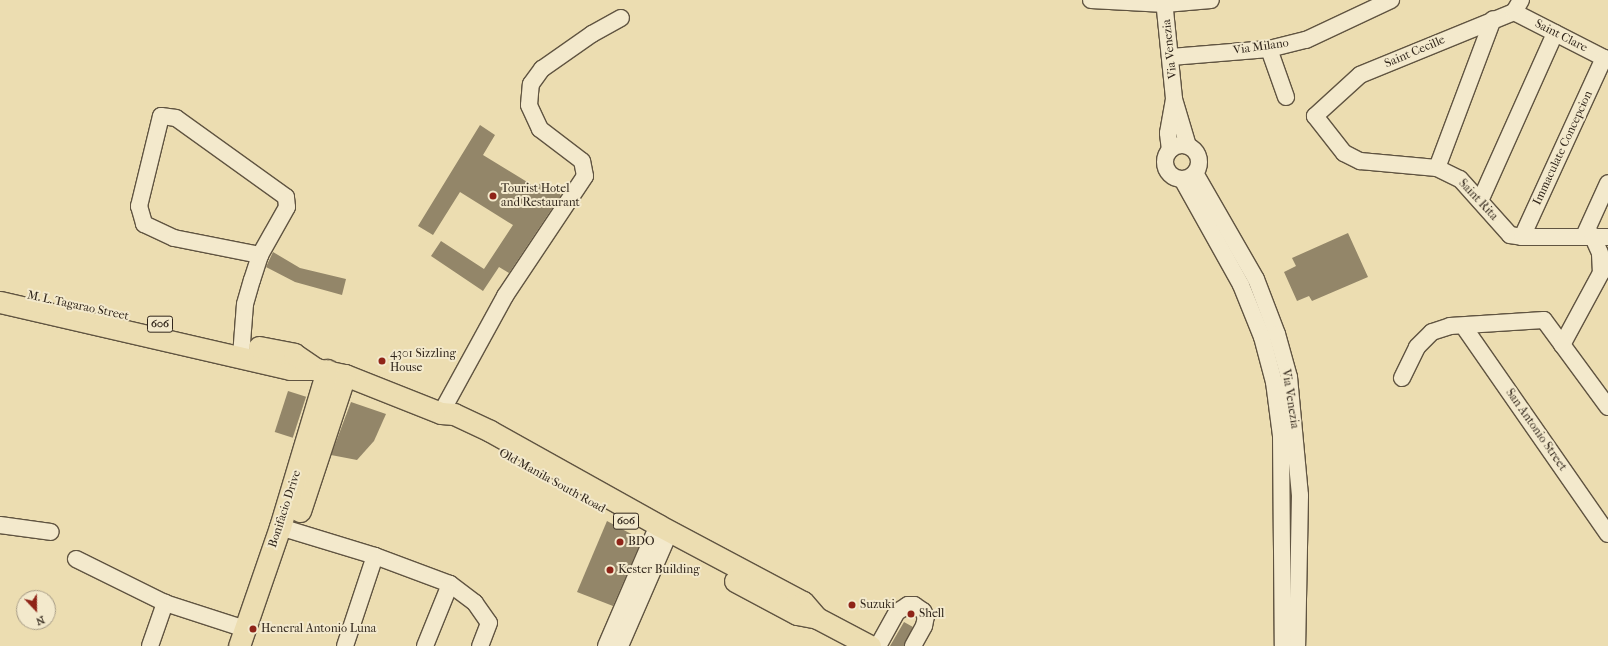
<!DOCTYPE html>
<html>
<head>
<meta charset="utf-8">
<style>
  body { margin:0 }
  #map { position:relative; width:1608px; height:646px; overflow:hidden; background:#ecddb1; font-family:"IM FELL French Canon",serif }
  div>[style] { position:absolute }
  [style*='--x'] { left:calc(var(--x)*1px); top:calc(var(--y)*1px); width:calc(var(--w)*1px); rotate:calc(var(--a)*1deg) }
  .building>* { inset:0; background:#938669; transform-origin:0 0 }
  .roads { filter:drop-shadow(1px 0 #605441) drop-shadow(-1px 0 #605441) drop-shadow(0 1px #605441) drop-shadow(0 -1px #605441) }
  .minor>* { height:16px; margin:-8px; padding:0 8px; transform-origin:8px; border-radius:8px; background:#f3e9cc }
  .minor>.ring { margin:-8px; padding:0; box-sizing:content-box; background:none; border:16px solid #f3e9cc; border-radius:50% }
  .major>* { height:21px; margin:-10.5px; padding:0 10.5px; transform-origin:10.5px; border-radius:10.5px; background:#ecddb1 }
  .dots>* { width:11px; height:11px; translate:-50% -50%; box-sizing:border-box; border:2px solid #f3e9cc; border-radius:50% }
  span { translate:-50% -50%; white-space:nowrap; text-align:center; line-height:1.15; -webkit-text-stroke:4px #f3e9cc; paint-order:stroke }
  .shield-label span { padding:1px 3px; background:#f3e9cc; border:1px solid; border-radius:3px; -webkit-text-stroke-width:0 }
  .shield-label { font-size:11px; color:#32271c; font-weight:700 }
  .street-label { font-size:12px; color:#32271c }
  .poi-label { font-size:12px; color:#32271c }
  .left { translate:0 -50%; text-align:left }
  .north { position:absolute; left:16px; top:590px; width:40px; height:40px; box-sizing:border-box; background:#f3e9cc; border:1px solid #a69b86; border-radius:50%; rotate:158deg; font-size:11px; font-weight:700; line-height:16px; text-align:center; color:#32271c }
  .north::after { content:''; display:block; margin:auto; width:14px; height:18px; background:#8f2418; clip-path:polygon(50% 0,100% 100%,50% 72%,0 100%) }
</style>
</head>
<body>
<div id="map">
  <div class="building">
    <i style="clip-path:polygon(480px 125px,495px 135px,483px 155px,537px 188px,541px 181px,561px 195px,509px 273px,499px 267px,483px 291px,431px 256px,441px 241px,484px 269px,513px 225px,460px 192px,433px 235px,418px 226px)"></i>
    <i style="clip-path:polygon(1348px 233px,1368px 277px,1312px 301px,1309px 296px,1297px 301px,1284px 272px,1296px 266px,1292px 258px)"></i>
    <i style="clip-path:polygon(273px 252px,300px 268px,346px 279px,342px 295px,295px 282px,266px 267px)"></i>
    <i style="left:288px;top:391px;width:19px;height:43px;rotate:18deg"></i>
    <i style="clip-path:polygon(351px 402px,386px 414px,374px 441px,357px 460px,331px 455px)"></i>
    <i style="clip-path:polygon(607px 521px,635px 536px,640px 544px,613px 606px,577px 592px)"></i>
    <i style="clip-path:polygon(904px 622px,913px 627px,904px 646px,890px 646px)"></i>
  </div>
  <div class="roads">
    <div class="minor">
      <i style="--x:1091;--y:0;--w:74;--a:3.1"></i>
      <i style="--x:1165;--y:4;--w:46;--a:-5"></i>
      <i style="--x:1164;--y:0;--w:100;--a:84.2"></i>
      <i style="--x:1174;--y:99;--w:49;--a:73.4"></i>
      <i style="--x:1521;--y:0;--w:14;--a:120"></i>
      <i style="--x:1514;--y:12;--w:166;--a:157.8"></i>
      <i style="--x:1360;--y:75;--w:61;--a:137.7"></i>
      <i style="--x:1315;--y:116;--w:47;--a:51.9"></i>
      <i style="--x:1344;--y:153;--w:18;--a:27"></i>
      <i style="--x:1360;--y:161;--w:77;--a:5.2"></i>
      <i style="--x:1437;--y:168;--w:25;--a:26"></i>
      <i style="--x:1460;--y:179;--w:75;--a:48.2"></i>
      <i style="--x:1510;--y:235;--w:12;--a:9"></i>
      <i style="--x:1522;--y:237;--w:86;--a:0"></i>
      <i style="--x:1514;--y:12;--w:106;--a:27.1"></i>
      <i style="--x:1269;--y:49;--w:51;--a:70.5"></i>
      <i style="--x:1171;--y:57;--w:98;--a:-4.7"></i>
      <i style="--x:1269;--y:49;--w:38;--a:-14"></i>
      <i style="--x:1306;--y:40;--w:94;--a:-25.2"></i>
      <i class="ring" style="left:1165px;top:145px;width:18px;height:18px"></i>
      <i style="--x:1170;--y:150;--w:17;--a:-97"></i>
      <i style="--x:1168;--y:133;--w:34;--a:-80"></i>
      <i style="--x:1437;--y:168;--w:159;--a:-69.4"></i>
      <i style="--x:1195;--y:173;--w:122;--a:60.1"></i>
      <i style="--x:1256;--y:279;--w:59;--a:69.1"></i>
      <i style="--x:1277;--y:334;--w:45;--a:74.4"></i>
      <i style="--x:1289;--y:377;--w:119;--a:84.7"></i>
      <i style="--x:1300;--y:495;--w:151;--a:91.1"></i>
      <i style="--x:1182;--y:179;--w:121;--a:60.9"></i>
      <i style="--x:1241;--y:285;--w:56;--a:68"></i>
      <i style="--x:1262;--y:337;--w:47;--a:75.1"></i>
      <i style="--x:1274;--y:382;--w:54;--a:82.6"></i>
      <i style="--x:1281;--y:436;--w:210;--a:89.5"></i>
      <i style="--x:1480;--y:201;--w:184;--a:-65.9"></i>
      <i style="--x:1584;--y:236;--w:58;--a:-65.6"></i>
      <i style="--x:1522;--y:237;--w:197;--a:-65.4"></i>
      <i style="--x:1464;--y:327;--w:252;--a:55.2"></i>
      <i style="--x:1562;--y:345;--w:82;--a:-61.6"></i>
      <i style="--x:1601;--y:273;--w:20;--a:-93"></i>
      <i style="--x:1600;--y:253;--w:20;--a:-114"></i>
      <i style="--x:241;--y:356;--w:52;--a:-85.6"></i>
      <i style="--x:245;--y:304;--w:25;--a:-74"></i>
      <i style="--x:252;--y:280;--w:26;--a:-72"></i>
      <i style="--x:260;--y:255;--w:55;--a:-60.6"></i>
      <i style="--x:287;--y:207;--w:10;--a:-96"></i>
      <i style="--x:286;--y:197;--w:135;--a:-144.3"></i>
      <i style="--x:176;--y:118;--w:15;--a:-172"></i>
      <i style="--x:161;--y:116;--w:93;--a:103.7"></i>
      <i style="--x:139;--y:206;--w:19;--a:74"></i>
      <i style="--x:144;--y:224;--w:33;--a:25"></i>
      <i style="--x:174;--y:238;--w:88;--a:11.2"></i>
      <i style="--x:1402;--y:378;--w:34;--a:-64"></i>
      <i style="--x:1417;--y:347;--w:21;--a:-45"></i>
      <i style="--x:1432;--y:332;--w:19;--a:-18"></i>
      <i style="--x:1450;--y:326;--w:94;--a:-3.7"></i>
      <i style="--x:1544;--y:320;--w:108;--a:53.7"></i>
      <i style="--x:441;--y:413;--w:133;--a:-61.3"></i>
      <i style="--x:505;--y:296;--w:144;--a:-56.3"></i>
      <i style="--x:585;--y:176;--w:15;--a:-101"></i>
      <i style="--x:582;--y:161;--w:53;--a:-142.7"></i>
      <i style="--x:540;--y:129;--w:26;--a:-115"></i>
      <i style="--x:529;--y:105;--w:21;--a:-85"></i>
      <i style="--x:531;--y:84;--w:19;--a:-54"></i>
      <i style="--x:542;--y:69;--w:61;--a:-35"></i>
      <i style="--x:592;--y:34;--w:33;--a:-29"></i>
      <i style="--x:0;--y:525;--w:51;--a:7.8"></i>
      <i style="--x:280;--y:527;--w:99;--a:17"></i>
      <i style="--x:375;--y:556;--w:80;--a:20.5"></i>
      <i style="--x:450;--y:584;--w:31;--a:37"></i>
      <i style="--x:475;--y:603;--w:24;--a:55"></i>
      <i style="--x:489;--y:623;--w:25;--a:111"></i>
      <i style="--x:76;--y:559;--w:99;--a:26.3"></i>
      <i style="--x:165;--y:603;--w:84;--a:18"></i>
      <i style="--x:150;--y:646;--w:46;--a:-70.8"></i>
      <i style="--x:345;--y:646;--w:95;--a:-71.6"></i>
      <i style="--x:425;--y:646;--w:67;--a:-68"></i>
      <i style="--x:606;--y:646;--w:132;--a:-66.7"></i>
      <i style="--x:620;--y:646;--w:125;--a:-66.5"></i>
      <i style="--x:878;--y:646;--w:39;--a:-61"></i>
      <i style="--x:897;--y:612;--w:13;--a:-32"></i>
      <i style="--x:908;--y:605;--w:6;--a:0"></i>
      <i style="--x:914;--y:605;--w:11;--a:34"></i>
      <i style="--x:923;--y:611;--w:6;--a:59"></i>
      <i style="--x:926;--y:616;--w:10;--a:101"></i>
      <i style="--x:924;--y:626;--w:23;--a:119"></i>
    </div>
    <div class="major">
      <i style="--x:0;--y:302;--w:298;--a:13"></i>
      <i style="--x:290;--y:369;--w:26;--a:0"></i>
      <i style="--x:316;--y:369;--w:30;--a:12"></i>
      <i style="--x:345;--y:375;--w:103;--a:21.6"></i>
      <i style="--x:441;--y:413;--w:13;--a:4"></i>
      <i style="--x:454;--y:414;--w:40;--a:25"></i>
      <i style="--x:490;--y:431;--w:193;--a:29.2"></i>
      <i style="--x:658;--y:525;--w:164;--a:28"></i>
      <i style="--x:803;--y:602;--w:21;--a:49"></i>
      <i style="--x:259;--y:347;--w:36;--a:11"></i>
      <i style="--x:294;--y:354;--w:27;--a:34"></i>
      <i style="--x:300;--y:511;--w:143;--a:-71.7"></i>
      <i style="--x:735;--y:581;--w:70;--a:28"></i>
      <i style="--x:797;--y:614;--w:20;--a:11"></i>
      <i style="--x:817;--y:618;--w:60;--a:27.8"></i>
      <i style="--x:239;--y:646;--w:126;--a:-71"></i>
      <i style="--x:280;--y:527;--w:164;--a:-73.3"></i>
    </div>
  </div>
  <div class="dots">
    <i style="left:493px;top:196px;background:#8f2418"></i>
    <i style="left:382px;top:361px;background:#8f2418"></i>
    <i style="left:620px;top:542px;background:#8f2418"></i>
    <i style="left:610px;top:570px;background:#8f2418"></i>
    <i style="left:852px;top:605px;background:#8f2418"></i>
    <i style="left:911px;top:614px;background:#8f2418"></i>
    <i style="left:253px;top:629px;background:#8f2418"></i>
  </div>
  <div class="shield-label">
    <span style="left:160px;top:324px">606</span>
    <span style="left:626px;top:521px">606</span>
  </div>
  <div class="street-label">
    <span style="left:1561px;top:36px;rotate:27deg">Saint Clare</span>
    <span style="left:1261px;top:47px;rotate:-8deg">Via Milano</span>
    <span style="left:1170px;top:49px;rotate:-96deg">Via Venezia</span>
    <span style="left:1415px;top:52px;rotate:-23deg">Saint Cecille</span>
    <span style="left:1563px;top:148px;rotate:-65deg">Immaculate Concepcion</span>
    <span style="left:1478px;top:200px;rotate:47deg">Saint Rita</span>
    <span style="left:78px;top:306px;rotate:12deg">M. L. Tagarao Street</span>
    <span style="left:1290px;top:399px;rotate:81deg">Via Venezia</span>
    <span style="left:1536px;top:430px;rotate:55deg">San Antonio Street</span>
    <span style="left:552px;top:481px;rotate:29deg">Old Manila South Road</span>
    <span style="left:285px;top:509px;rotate:-72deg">Bonifacio Drive</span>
  </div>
  <div class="poi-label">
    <span class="left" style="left:501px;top:196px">Tourist Hotel<br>and Restaurant</span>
    <span class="left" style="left:390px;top:361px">4301 Sizzling<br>House</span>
    <span class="left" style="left:628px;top:542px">BDO</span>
    <span class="left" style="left:618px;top:570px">Kester Building</span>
    <span class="left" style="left:860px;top:605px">Suzuki</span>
    <span class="left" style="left:919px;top:614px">Shell</span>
    <span class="left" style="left:261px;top:629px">Heneral Antonio Luna</span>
  </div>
  <div class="north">N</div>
</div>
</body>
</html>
